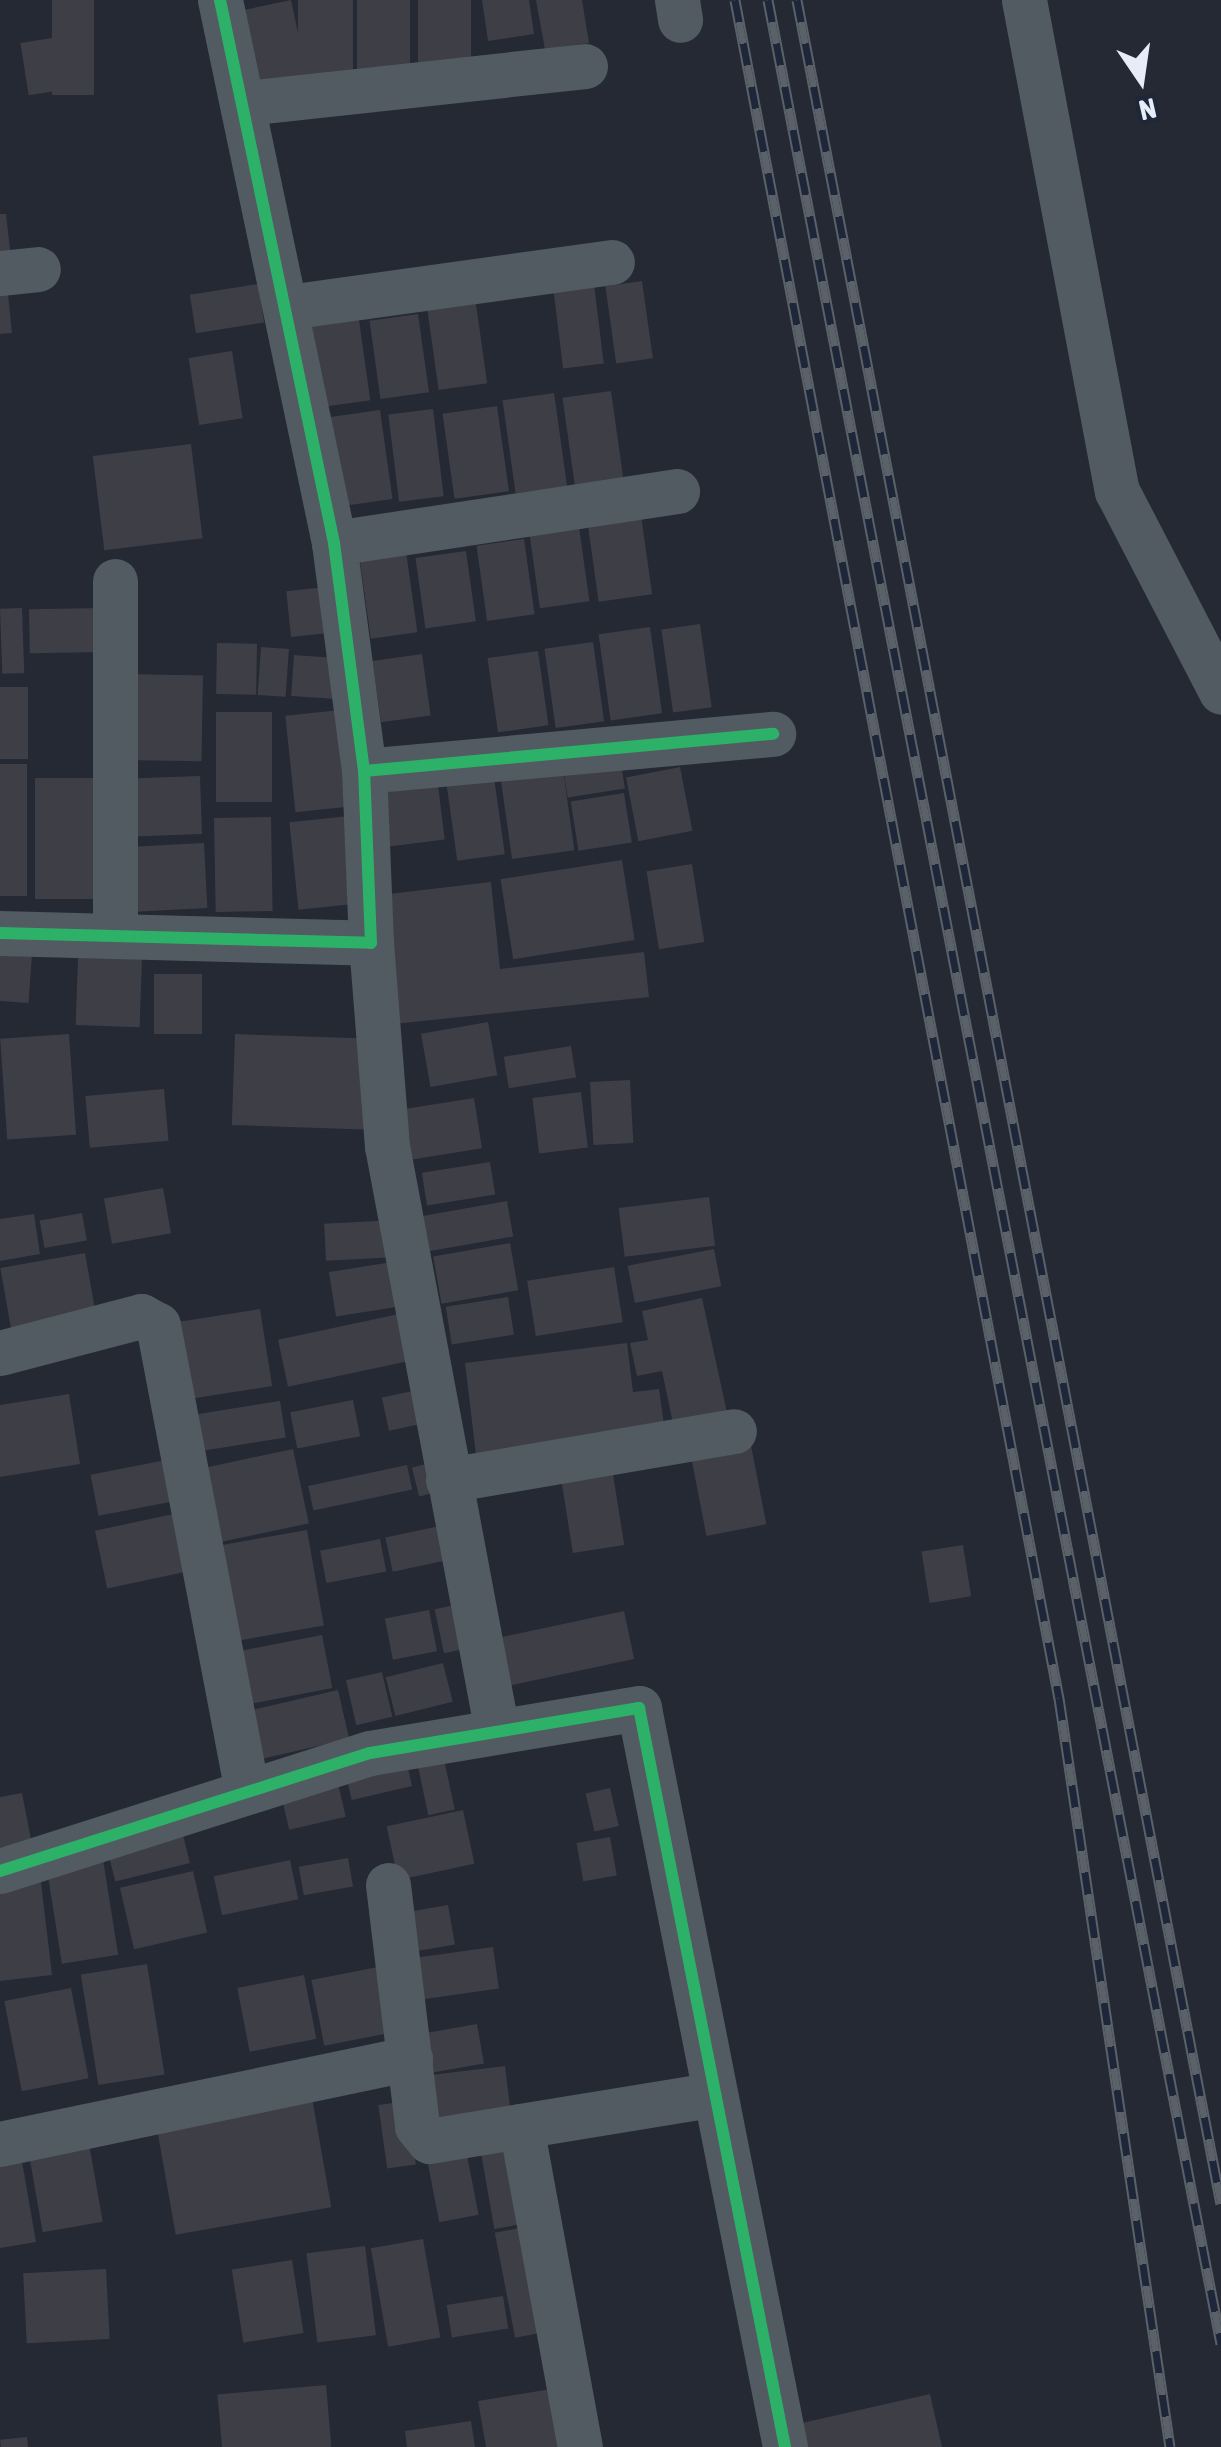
<!DOCTYPE html>
<html>
<head>
<meta charset="utf-8">
<style>
  body { margin:0 }
  #map { position:relative; width:1221px; height:2447px; overflow:hidden; background:#242933; font-family:"Asap Condensed",sans-serif }
  div>[style] { position:absolute }
  [style*='--x'] { left:calc(var(--x)*1px); top:calc(var(--y)*1px); width:calc(var(--w)*1px); rotate:calc(var(--a)*1deg) }
  .building>* { inset:0; background:#3e3e47; transform-origin:0 0 }
  .minor>* { height:45px; margin:-22.5px; padding:0 22.5px; transform-origin:22.5px; border-radius:22.5px; background:#515b61 }
  .rail>* { height:11px; margin-top:-5.5px; transform-origin:0; background:repeating-linear-gradient(90deg,#1e2739 0 22px,#5b6169 0 44px); box-sizing:border-box; border-block:2px solid #5b6169 }
  .cycleway>* { height:12px; margin:-6px; padding:0 6px; transform-origin:6px; border-radius:6px; background:#2db169 }
  span { translate:-50% -50%; white-space:nowrap; text-align:center; line-height:1.15; -webkit-text-stroke:10px #1e2739; paint-order:stroke }
  .north { position:absolute; left:1091px; top:30px; width:100px; height:100px; -webkit-text-stroke:8px #1e2739; paint-order:stroke; rotate:167deg; font-size:28px; font-weight:700; line-height:40px; text-align:center; color:#e6ecf8 }
  .north::after { content:''; display:block; margin:auto; width:35px; height:45px; background:#e6ecf8; clip-path:polygon(50% 0,100% 100%,50% 72%,0 100%) }
</style>
</head>
<body>
<div id="map">
  <div class="building">
    <i style="left:52px;top:0;width:42px;height:95px"></i>
    <i style="left:291px;top:0;width:77px;height:53px;rotate:78deg"></i>
    <i style="left:298px;top:0;width:55px;height:78px"></i>
    <i style="left:357px;top:0;width:53px;height:73px"></i>
    <i style="left:418px;top:0;width:53px;height:65px"></i>
    <i style="clip-path:polygon(482px 0,529px 0,534px 34px,488px 41px)"></i>
    <i style="clip-path:polygon(536px 0,582px 0,589px 43px,545px 50px)"></i>
    <i style="left:52px;top:38px;width:53px;height:32px;rotate:81deg"></i>
    <i style="clip-path:polygon(0 214px,6px 214px,11px 258px,0 259px)"></i>
    <i style="clip-path:polygon(6px 274px,12px 333px,0 334px,0 275px)"></i>
    <i style="left:642px;top:281px;width:78px;height:37px;rotate:82deg"></i>
    <i style="left:258px;top:284px;width:39px;height:69px;rotate:81deg"></i>
    <i style="left:594px;top:284px;width:80px;height:41px;rotate:83deg"></i>
    <i style="left:476px;top:304px;width:80px;height:49px;rotate:82deg"></i>
    <i style="left:418px;top:314px;width:79px;height:49px;rotate:82deg"></i>
    <i style="left:359px;top:320px;width:81px;height:49px;rotate:82deg"></i>
    <i style="left:232px;top:351px;width:68px;height:44px;rotate:81deg"></i>
    <i style="left:611px;top:391px;width:88px;height:49px;rotate:82deg"></i>
    <i style="left:554px;top:393px;width:94px;height:52px;rotate:82deg"></i>
    <i style="left:497px;top:406px;width:86px;height:55px;rotate:82deg"></i>
    <i style="left:433px;top:409px;width:88px;height:45px;rotate:83deg"></i>
    <i style="left:380px;top:410px;width:90px;height:57px;rotate:82deg"></i>
    <i style="left:191px;top:444px;width:95px;height:99px;rotate:83deg"></i>
    <i style="left:641px;top:515px;width:80px;height:54px;rotate:82deg"></i>
    <i style="left:579px;top:527px;width:75px;height:50px;rotate:82deg"></i>
    <i style="left:524px;top:539px;width:76px;height:48px;rotate:82deg"></i>
    <i style="left:405px;top:544px;width:89px;height:47px;rotate:82deg"></i>
    <i style="left:466px;top:551px;width:71px;height:51px;rotate:82deg"></i>
    <i style="left:326px;top:587px;width:46px;height:40px;rotate:84deg"></i>
    <i style="left:22px;top:608px;width:65px;height:22px;rotate:88deg"></i>
    <i style="left:104px;top:608px;width:44px;height:75px;rotate:89deg"></i>
    <i style="left:700px;top:624px;width:84px;height:39px;rotate:82deg"></i>
    <i style="left:650px;top:627px;width:87px;height:52px;rotate:82deg"></i>
    <i style="left:593px;top:642px;width:80px;height:49px;rotate:82deg"></i>
    <i style="left:217px;top:643px;width:40px;height:51px;rotate:1deg"></i>
    <i style="left:261px;top:647px;width:28px;height:48px;rotate:4deg"></i>
    <i style="left:538px;top:651px;width:75px;height:51px;rotate:82deg"></i>
    <i style="left:422px;top:654px;width:62px;height:50px;rotate:82deg"></i>
    <i style="left:294px;top:655px;width:45px;height:41px;rotate:4deg"></i>
    <i style="left:124px;top:674px;width:79px;height:86px;rotate:1deg"></i>
    <i style="left:0;top:687px;width:28px;height:72px"></i>
    <i style="left:340px;top:710px;width:97px;height:55px;rotate:84deg"></i>
    <i style="left:216px;top:712px;width:56px;height:90px"></i>
    <i style="left:619px;top:751px;width:38px;height:58px;rotate:81deg"></i>
    <i style="left:562px;top:762px;width:89px;height:63px;rotate:82deg"></i>
    <i style="left:0;top:764px;width:27px;height:132px"></i>
    <i style="left:680px;top:767px;width:65px;height:55px;rotate:79deg"></i>
    <i style="left:493px;top:770px;width:85px;height:48px;rotate:82deg"></i>
    <i style="left:200px;top:776px;width:58px;height:70px;rotate:88deg"></i>
    <i style="left:35px;top:778px;width:73px;height:121px"></i>
    <i style="left:438px;top:785px;width:55px;height:56px;rotate:83deg"></i>
    <i style="left:624px;top:793px;width:50px;height:54px;rotate:81deg"></i>
    <i style="left:349px;top:816px;width:88px;height:60px;rotate:84deg"></i>
    <i style="left:271px;top:817px;width:94px;height:57px;rotate:89deg"></i>
    <i style="left:204px;top:843px;width:65px;height:77px;rotate:87deg"></i>
    <i style="left:622px;top:860px;width:81px;height:123px;rotate:81deg"></i>
    <i style="left:692px;top:864px;width:79px;height:46px;rotate:81deg"></i>
    <i style="clip-path:polygon(491px 882px,500px 969px,644px 952px,649px 997px,394px 1024px,380px 895px)"></i>
    <i style="left:0;top:953px;width:32px;height:48px;rotate:4deg"></i>
    <i style="left:78px;top:957px;width:64px;height:68px;rotate:2deg"></i>
    <i style="left:154px;top:974px;width:48px;height:60px"></i>
    <i style="left:488px;top:1022px;width:54px;height:68px;rotate:80deg"></i>
    <i style="left:69px;top:1034px;width:101px;height:69px;rotate:86deg"></i>
    <i style="left:235px;top:1034px;width:139px;height:91px;rotate:2deg"></i>
    <i style="left:571px;top:1046px;width:32px;height:68px;rotate:81deg"></i>
    <i style="left:630px;top:1080px;width:63px;height:40px;rotate:87deg"></i>
    <i style="left:164px;top:1089px;width:52px;height:79px;rotate:85deg"></i>
    <i style="left:581px;top:1092px;width:56px;height:49px;rotate:83deg"></i>
    <i style="left:474px;top:1098px;width:51px;height:72px;rotate:81deg"></i>
    <i style="left:490px;top:1162px;width:33px;height:69px;rotate:81deg"></i>
    <i style="left:163px;top:1188px;width:46px;height:60px;rotate:80deg"></i>
    <i style="left:709px;top:1197px;width:49px;height:91px;rotate:83deg"></i>
    <i style="left:507px;top:1201px;width:36px;height:90px;rotate:80deg"></i>
    <i style="left:82px;top:1213px;width:28px;height:43px;rotate:80deg"></i>
    <i style="clip-path:polygon(34px 1214px,40px 1254px,0 1261px,0 1219px)"></i>
    <i style="left:397px;top:1220px;width:37px;height:73px;rotate:87deg"></i>
    <i style="left:510px;top:1243px;width:48px;height:78px;rotate:80deg"></i>
    <i style="left:714px;top:1249px;width:38px;height:88px;rotate:79deg"></i>
    <i style="left:85px;top:1253px;width:65px;height:86px;rotate:80deg"></i>
    <i style="left:405px;top:1260px;width:45px;height:77px;rotate:81deg"></i>
    <i style="left:614px;top:1267px;width:56px;height:88px;rotate:81deg"></i>
    <i style="left:508px;top:1297px;width:38px;height:63px;rotate:81deg"></i>
    <i style="clip-path:polygon(702px 1298px,728px 1417px,674px 1428px,662px 1371px,637px 1376px,630px 1343px,648px 1340px,642px 1311px)"></i>
    <i style="left:260px;top:1309px;width:78px;height:85px;rotate:81deg"></i>
    <i style="left:413px;top:1311px;width:48px;height:138px;rotate:78deg"></i>
    <i style="clip-path:polygon(627px 1343px,633px 1392px,659px 1389px,665px 1432px,476px 1455px,465px 1363px)"></i>
    <i style="left:422px;top:1389px;width:34px;height:41px;rotate:78deg"></i>
    <i style="clip-path:polygon(69px 1394px,80px 1464px,0 1477px,0 1405px)"></i>
    <i style="left:353px;top:1400px;width:37px;height:64px;rotate:79deg"></i>
    <i style="left:280px;top:1401px;width:37px;height:84px;rotate:81deg"></i>
    <i style="left:748px;top:1430px;width:96px;height:61px;rotate:79deg"></i>
    <i style="left:293px;top:1449px;width:76px;height:90px;rotate:78deg"></i>
    <i style="left:610px;top:1455px;width:91px;height:52px;rotate:81deg"></i>
    <i style="left:171px;top:1459px;width:42px;height:82px;rotate:79deg"></i>
    <i style="left:442px;top:1460px;width:30px;height:31px;rotate:76deg"></i>
    <i style="left:407px;top:1465px;width:25px;height:101px;rotate:78deg"></i>
    <i style="left:183px;top:1512px;width:59px;height:90px;rotate:78deg"></i>
    <i style="left:449px;top:1524px;width:35px;height:65px;rotate:78deg"></i>
    <i style="left:307px;top:1530px;width:97px;height:96px;rotate:80deg"></i>
    <i style="left:380px;top:1539px;width:33px;height:61px;rotate:79deg"></i>
    <i style="left:963px;top:1545px;width:52px;height:42px;rotate:81deg"></i>
    <i style="left:464px;top:1603px;width:45px;height:30px;rotate:78deg"></i>
    <i style="left:429px;top:1610px;width:42px;height:45px;rotate:79deg"></i>
    <i style="left:624px;top:1611px;width:49px;height:126px;rotate:78deg"></i>
    <i style="left:322px;top:1635px;width:54px;height:94px;rotate:79deg"></i>
    <i style="left:443px;top:1663px;width:40px;height:59px;rotate:76deg"></i>
    <i style="left:382px;top:1672px;width:46px;height:37px;rotate:77deg"></i>
    <i style="left:338px;top:1690px;width:50px;height:98px;rotate:77deg"></i>
    <i style="left:441px;top:1745px;width:66px;height:27px;rotate:78deg"></i>
    <i style="left:404px;top:1751px;width:36px;height:62px;rotate:77deg"></i>
    <i style="left:334px;top:1766px;width:52px;height:58px;rotate:77deg"></i>
    <i style="left:610px;top:1788px;width:39px;height:25px;rotate:77deg"></i>
    <i style="clip-path:polygon(22px 1793px,33px 1850px,0 1856px,0 1797px)"></i>
    <i style="left:463px;top:1810px;width:55px;height:78px;rotate:78deg"></i>
    <i style="left:181px;top:1827px;width:37px;height:77px;rotate:76deg"></i>
    <i style="left:610px;top:1837px;width:39px;height:34px;rotate:80deg"></i>
    <i style="left:348px;top:1858px;width:29px;height:50px;rotate:80deg"></i>
    <i style="left:103px;top:1859px;width:97px;height:57px;rotate:81deg"></i>
    <i style="left:290px;top:1860px;width:40px;height:78px;rotate:78deg"></i>
    <i style="left:193px;top:1871px;width:63px;height:75px;rotate:77deg"></i>
    <i style="clip-path:polygon(40px 1874px,52px 1975px,0 1981px,0 1879px)"></i>
    <i style="left:448px;top:1905px;width:40px;height:51px;rotate:80deg"></i>
    <i style="left:493px;top:1947px;width:42px;height:87px;rotate:82deg"></i>
    <i style="left:147px;top:1964px;width:112px;height:67px;rotate:81deg"></i>
    <i style="left:388px;top:1965px;width:67px;height:78px;rotate:79deg"></i>
    <i style="left:304px;top:1975px;width:65px;height:68px;rotate:79deg"></i>
    <i style="left:71px;top:1988px;width:92px;height:68px;rotate:79deg"></i>
    <i style="left:477px;top:2024px;width:40px;height:59px;rotate:80deg"></i>
    <i style="left:505px;top:2066px;width:46px;height:83px;rotate:83deg"></i>
    <i style="left:311px;top:2092px;width:117px;height:158px;rotate:80deg"></i>
    <i style="left:407px;top:2101px;width:64px;height:29px;rotate:82deg"></i>
    <i style="left:88px;top:2138px;width:85px;height:61px;rotate:80deg"></i>
    <i style="left:521px;top:2144px;width:79px;height:41px;rotate:80deg"></i>
    <i style="left:465px;top:2145px;width:71px;height:40px;rotate:79deg"></i>
    <i style="clip-path:polygon(20px 2150px,36px 2242px,0 2248px,0 2153px)"></i>
    <i style="left:535px;top:2225px;width:107px;height:41px;rotate:79deg"></i>
    <i style="left:423px;top:2239px;width:100px;height:53px;rotate:80deg"></i>
    <i style="left:365px;top:2246px;width:90px;height:59px;rotate:83deg"></i>
    <i style="left:292px;top:2260px;width:74px;height:61px;rotate:81deg"></i>
    <i style="left:106px;top:2269px;width:70px;height:83px;rotate:87deg"></i>
    <i style="left:503px;top:2296px;width:33px;height:57px;rotate:81deg"></i>
    <i style="left:326px;top:2385px;width:62px;height:109px;rotate:85deg"></i>
    <i style="clip-path:polygon(564px 2387px,573px 2447px,486px 2447px,478px 2401px)"></i>
    <i style="clip-path:polygon(930px 2394px,942px 2447px,807px 2447px,802px 2423px)"></i>
    <i style="clip-path:polygon(471px 2421px,475px 2447px,407px 2447px,405px 2431px)"></i>
    <i style="left:27px;top:2437px;width:10px;height:27px;rotate:84deg"></i>
  </div>
  <div class="minor">
    <i style="--x:220;--y:0;--w:555;--a:78.14"></i>
    <i style="--x:334;--y:543;--w:230;--a:82.5"></i>
    <i style="--x:677;--y:0;--w:20;--a:81"></i>
    <i style="--x:1024;--y:0;--w:500;--a:79.3"></i>
    <i style="--x:1117;--y:491;--w:226;--a:62.6"></i>
    <i style="--x:245;--y:103;--w:342;--a:-6.2"></i>
    <i style="--x:0;--y:273;--w:38;--a:-6"></i>
    <i style="--x:288;--y:307;--w:327;--a:-7.9"></i>
    <i style="--x:334;--y:543;--w:347;--a:-8.6"></i>
    <i style="--x:0;--y:933;--w:371;--a:1.5"></i>
    <i style="--x:371;--y:943;--w:172;--a:-92.3"></i>
    <i style="--x:364;--y:771;--w:411;--a:-5.2"></i>
    <i style="--x:115;--y:934;--w:353;--a:-90"></i>
    <i style="--x:371;--y:943;--w:204;--a:85.5"></i>
    <i style="--x:387;--y:1146;--w:590;--a:79.36"></i>
    <i style="--x:0;--y:1353;--w:146;--a:-14.7"></i>
    <i style="--x:141;--y:1316;--w:19;--a:28"></i>
    <i style="--x:158;--y:1325;--w:469;--a:79.2"></i>
    <i style="--x:448;--y:1480;--w:290;--a:-9.7"></i>
    <i style="--x:0;--y:1871;--w:388;--a:-17.7"></i>
    <i style="--x:370;--y:1753;--w:273;--a:-9.5"></i>
    <i style="--x:639;--y:1708;--w:753;--a:78.82"></i>
    <i style="--x:388;--y:1885;--w:243;--a:83.1"></i>
    <i style="--x:417;--y:2126;--w:19;--a:51"></i>
    <i style="--x:429;--y:2141;--w:285;--a:-9.3"></i>
    <i style="--x:521;--y:2126;--w:326;--a:79.6"></i>
    <i style="--x:0;--y:2144;--w:419;--a:-11.8"></i>
  </div>
  <div class="rail">
    <i style="--x:735;--y:0;--w:1729;--a:79.2"></i>
    <i style="--x:1059;--y:1698;--w:757;--a:81.57"></i>
    <i style="--x:768;--y:0;--w:2387;--a:79.06"></i>
    <i style="--x:797;--y:0;--w:2244;--a:79.11"></i>
  </div>
  <div class="cycleway">
    <i style="--x:220;--y:0;--w:555;--a:78.14"></i>
    <i style="--x:334;--y:543;--w:230;--a:82.5"></i>
    <i style="--x:0;--y:933;--w:371;--a:1.5"></i>
    <i style="--x:371;--y:943;--w:172;--a:-92.3"></i>
    <i style="--x:364;--y:771;--w:411;--a:-5.2"></i>
    <i style="--x:0;--y:1871;--w:388;--a:-17.7"></i>
    <i style="--x:370;--y:1753;--w:273;--a:-9.5"></i>
    <i style="--x:639;--y:1708;--w:753;--a:78.82"></i>
  </div>
  <div class="north">N</div>
</div>
</body>
</html>
